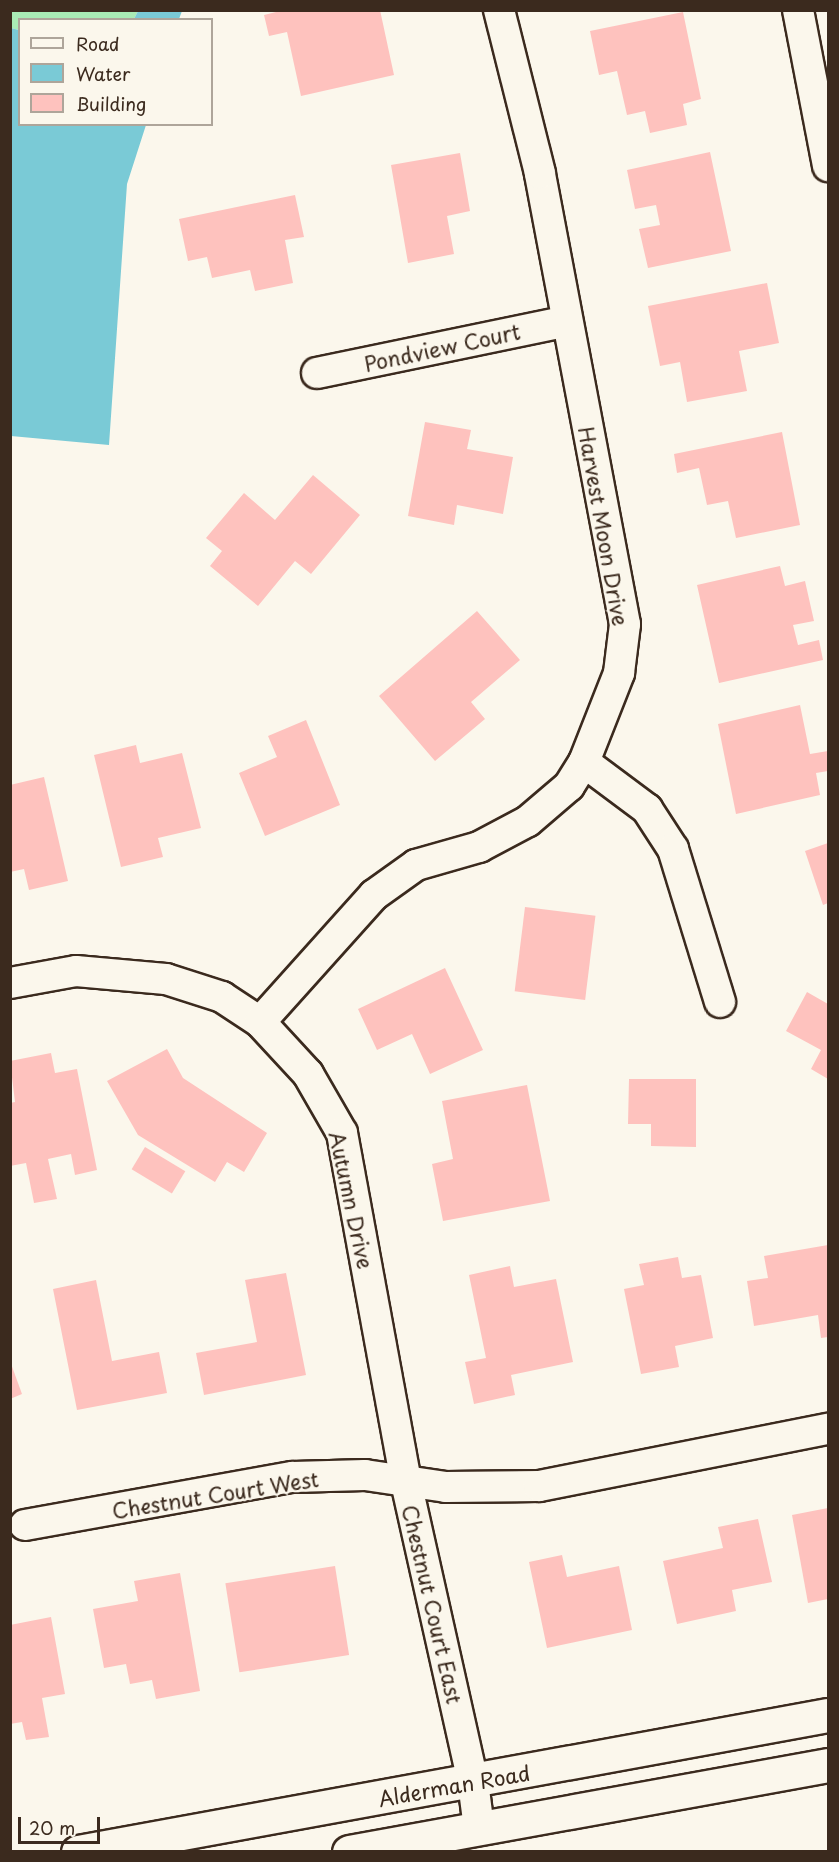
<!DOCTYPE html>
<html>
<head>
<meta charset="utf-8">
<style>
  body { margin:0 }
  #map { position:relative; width:839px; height:1862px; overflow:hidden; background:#fbf7ec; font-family:"Playpen Sans",sans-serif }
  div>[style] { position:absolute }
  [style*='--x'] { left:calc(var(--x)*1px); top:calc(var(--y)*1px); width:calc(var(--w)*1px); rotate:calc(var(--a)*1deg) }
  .green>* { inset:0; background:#a9ebb5 }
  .water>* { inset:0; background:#7acad6 }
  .building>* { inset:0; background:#fec2be; transform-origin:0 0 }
  .roads { filter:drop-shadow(2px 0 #3b2a1e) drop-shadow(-2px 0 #3b2a1e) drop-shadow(0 2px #3b2a1e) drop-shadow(0 -2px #3b2a1e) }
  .street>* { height:30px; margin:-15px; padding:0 15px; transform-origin:15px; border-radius:15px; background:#fbf7ec }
  .secondary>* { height:33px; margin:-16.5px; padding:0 16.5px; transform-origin:16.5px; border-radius:16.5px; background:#fbf7ec }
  span { translate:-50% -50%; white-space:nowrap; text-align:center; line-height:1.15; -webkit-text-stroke:4.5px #fbf7ec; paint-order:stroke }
  .street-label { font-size:21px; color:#3b2a1e }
  .frame { position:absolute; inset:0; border:12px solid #3b2a1e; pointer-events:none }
  .legend { position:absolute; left:18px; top:18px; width:195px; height:108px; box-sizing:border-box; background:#fbf7ec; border:2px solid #aea59a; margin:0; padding:8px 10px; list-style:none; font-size:18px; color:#3b2a1e }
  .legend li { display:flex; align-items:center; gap:12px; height:30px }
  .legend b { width:30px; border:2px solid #aea59a }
  .scale { position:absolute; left:18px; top:1817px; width:82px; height:27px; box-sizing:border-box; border:3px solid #3b2a1e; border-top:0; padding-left:8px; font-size:18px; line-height:21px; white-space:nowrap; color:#3b2a1e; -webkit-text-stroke:4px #fbf7ec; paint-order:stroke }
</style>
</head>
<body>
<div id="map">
  <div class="green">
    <i style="clip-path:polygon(11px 11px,138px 11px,134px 19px,20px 20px,19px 30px,11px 28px)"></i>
  </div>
  <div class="water">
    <i style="clip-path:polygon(138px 11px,138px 10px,182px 11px,179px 19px,134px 19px)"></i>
    <i style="clip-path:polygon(11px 28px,19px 30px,20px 124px,146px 125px,127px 184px,109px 445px,11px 436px)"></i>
  </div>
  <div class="building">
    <i style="clip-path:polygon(284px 10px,380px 10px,394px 75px,301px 96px,287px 32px,269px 36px,264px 15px)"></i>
    <i style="clip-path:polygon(683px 12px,701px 99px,683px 104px,687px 125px,650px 133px,645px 111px,627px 115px,617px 71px,599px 75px,590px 31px)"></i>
    <i style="clip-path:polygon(710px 152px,731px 251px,648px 268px,639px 229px,660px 225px,656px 205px,635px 209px,627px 170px)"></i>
    <i style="clip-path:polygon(460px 153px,470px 211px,447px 216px,454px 254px,408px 263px,391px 165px)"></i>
    <i style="clip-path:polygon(295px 195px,304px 237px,285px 240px,293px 283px,255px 291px,250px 270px,212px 278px,207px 257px,188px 261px,179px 219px)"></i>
    <i style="clip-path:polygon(767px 283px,779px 343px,739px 351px,747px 391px,687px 402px,680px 362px,660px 366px,648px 306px)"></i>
    <i style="clip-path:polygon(425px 422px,471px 430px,467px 449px,513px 457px,503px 514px,457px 505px,454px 525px,408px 516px)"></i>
    <i style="clip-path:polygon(782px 432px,800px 525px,736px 538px,728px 501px,707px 505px,699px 468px,677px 473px,674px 454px)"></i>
    <i style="clip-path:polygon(313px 475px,360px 515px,311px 574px,295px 561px,258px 606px,210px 566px,222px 551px,206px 538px,244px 493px,275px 520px)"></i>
    <i style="clip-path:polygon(780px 566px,785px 586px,805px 581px,814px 621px,793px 625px,798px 645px,819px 640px,823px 660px,719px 683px,697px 585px)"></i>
    <i style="clip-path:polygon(477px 611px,520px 660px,471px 702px,485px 719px,435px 761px,379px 696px)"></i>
    <i style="clip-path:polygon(800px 705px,810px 754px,828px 751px,828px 771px,816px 773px,820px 795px,736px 814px,718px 724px)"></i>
    <i style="clip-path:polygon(306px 720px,340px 805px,265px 836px,239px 773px,277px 757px,268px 736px)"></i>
    <i style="clip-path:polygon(136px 745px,140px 763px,182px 753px,201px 828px,158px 838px,163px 857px,121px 867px,94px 755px)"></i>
    <i style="clip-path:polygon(44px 777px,68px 881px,29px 890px,24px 869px,10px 872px,10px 785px)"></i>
    <i style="clip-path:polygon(828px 843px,828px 903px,823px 905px,805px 851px)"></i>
    <i style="left:525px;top:907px;width:71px;height:85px;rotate:7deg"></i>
    <i style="clip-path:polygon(445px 968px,483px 1050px,430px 1074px,412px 1034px,377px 1050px,358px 1009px)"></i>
    <i style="clip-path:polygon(807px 992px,828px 1004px,828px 1079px,811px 1069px,821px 1050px,786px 1031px)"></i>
    <i style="clip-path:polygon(167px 1049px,183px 1078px,267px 1133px,244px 1172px,227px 1162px,215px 1182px,138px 1135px,107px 1081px)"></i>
    <i style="clip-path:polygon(51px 1053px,55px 1073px,77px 1069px,97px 1170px,75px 1175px,71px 1154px,48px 1159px,57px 1199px,34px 1203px,26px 1163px,10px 1166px,10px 1103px,15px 1102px,10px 1061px)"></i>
    <i style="clip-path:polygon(629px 1079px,696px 1079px,696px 1147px,651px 1146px,651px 1124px,628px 1124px)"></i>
    <i style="clip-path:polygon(527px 1085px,550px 1201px,443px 1221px,432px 1164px,453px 1159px,442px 1101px)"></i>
    <i style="left:145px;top:1147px;width:47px;height:26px;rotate:31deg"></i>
    <i style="clip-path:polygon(828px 1245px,828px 1337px,821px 1338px,818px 1315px,754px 1326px,747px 1281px,768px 1278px,764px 1256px)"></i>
    <i style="clip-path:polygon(678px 1257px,682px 1278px,701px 1275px,713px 1338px,675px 1346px,679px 1367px,641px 1374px,624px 1289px,644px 1285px,639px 1264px)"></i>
    <i style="clip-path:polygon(510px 1266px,514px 1287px,556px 1279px,573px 1362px,511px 1375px,515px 1395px,474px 1404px,465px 1362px,486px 1358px,469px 1275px)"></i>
    <i style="clip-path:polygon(286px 1273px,306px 1375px,204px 1395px,196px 1353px,257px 1342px,245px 1280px)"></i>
    <i style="clip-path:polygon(96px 1280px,112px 1361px,159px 1352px,167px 1393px,77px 1410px,53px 1289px)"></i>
    <i style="clip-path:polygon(10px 1361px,22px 1394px,10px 1399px)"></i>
    <i style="clip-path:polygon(828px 1508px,828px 1599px,808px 1603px,792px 1515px)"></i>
    <i style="clip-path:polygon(758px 1519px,772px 1582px,732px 1590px,736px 1611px,677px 1624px,663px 1561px,723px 1548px,718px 1527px)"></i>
    <i style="clip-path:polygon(562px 1555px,567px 1577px,619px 1566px,632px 1630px,547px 1648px,529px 1562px)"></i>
    <i style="left:335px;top:1566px;width:90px;height:111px;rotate:81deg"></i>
    <i style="clip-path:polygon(180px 1573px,200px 1691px,156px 1699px,152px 1680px,130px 1684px,126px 1664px,104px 1668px,93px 1609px,138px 1601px,134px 1581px)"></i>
    <i style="clip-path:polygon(51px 1617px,65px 1694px,42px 1698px,49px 1737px,26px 1740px,22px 1722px,10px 1724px,10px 1625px)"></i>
  </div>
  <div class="roads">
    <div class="street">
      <i style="--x:798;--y:10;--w:159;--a:79.1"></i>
      <i style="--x:317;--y:373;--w:255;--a:-11.7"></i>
      <i style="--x:584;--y:762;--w:79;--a:36.7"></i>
      <i style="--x:647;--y:809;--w:48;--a:57"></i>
      <i style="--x:673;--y:849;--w:160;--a:72.9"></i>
      <i style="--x:10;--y:983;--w:67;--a:-10.3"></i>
      <i style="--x:76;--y:971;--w:90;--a:5.1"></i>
      <i style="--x:166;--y:979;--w:59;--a:17.8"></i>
      <i style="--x:222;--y:997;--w:45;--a:33.3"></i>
      <i style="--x:260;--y:1022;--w:71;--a:47.3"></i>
      <i style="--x:308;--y:1074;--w:68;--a:60"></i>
      <i style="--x:342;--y:1133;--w:355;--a:79.6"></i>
      <i style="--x:406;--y:1482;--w:307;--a:77.4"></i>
      <i style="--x:473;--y:1782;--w:46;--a:82.6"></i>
      <i style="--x:260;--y:1022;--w:171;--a:-48.1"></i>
      <i style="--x:374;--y:895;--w:52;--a:-35.5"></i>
      <i style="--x:416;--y:865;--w:66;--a:-15.9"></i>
      <i style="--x:479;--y:847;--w:55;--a:-28"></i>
      <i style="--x:528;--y:821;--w:54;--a:-40.5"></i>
      <i style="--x:569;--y:786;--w:28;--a:-58"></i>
      <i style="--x:584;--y:762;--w:96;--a:-68.5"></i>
      <i style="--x:619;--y:673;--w:49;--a:-83"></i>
      <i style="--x:625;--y:624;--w:459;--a:-100.7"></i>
      <i style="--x:540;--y:173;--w:168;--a:-104.1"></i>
      <i style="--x:25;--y:1525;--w:272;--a:-10.2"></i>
      <i style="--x:293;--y:1477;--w:72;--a:-1.6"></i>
      <i style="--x:365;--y:1475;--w:82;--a:8.4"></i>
      <i style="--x:446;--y:1487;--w:93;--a:-0.6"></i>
      <i style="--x:539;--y:1486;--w:295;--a:-11.2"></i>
    </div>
    <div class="secondary">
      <i style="--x:78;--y:1852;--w:762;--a:-10.35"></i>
      <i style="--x:349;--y:1852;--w:487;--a:-10.3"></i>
    </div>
  </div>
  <div class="street-label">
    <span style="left:442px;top:347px;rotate:-12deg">Pondview Court</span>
    <span style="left:604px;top:526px;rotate:80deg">Harvest Moon Drive</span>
    <span style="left:352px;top:1200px;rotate:78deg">Autumn Drive</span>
    <span style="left:215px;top:1494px;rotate:-9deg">Chestnut Court West</span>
    <span style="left:433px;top:1604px;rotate:77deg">Chestnut Court East</span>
    <span style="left:454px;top:1785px;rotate:-10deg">Alderman Road</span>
  </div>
  <div class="frame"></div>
  <ul class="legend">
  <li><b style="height:8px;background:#fbf7ec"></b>Road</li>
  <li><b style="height:16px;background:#7acad6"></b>Water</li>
  <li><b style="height:16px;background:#fec2be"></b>Building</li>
  </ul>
  <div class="scale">20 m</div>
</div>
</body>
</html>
